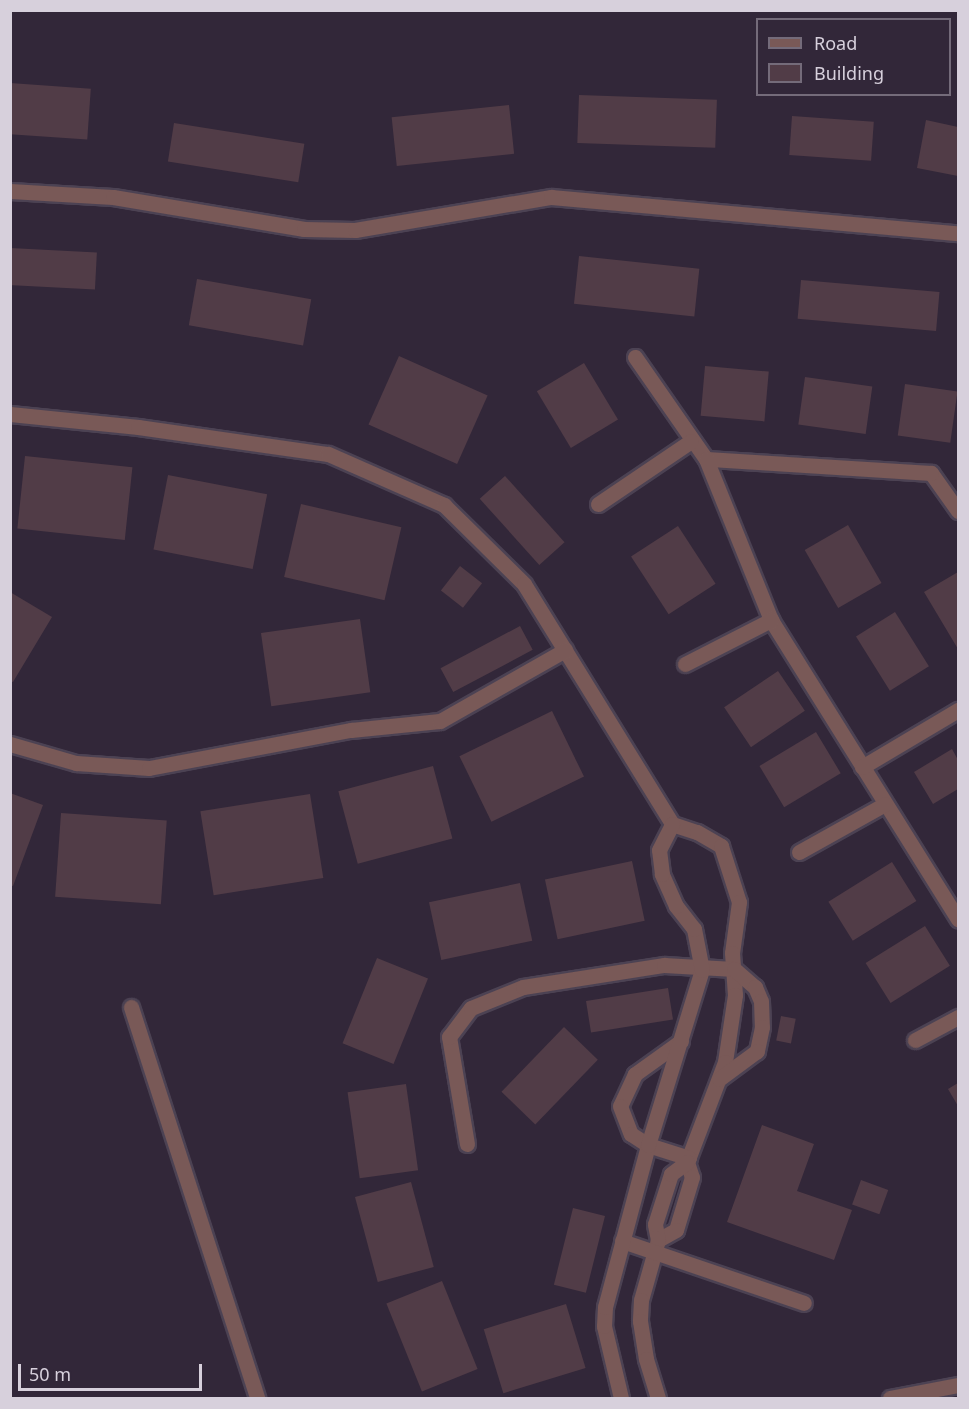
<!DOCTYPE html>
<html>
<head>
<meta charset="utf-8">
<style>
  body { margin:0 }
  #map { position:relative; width:969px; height:1409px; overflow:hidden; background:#322739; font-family:"Noto Sans",sans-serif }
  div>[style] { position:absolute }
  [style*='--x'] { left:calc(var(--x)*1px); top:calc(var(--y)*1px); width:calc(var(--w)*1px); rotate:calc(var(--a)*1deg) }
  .building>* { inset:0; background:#513c47; transform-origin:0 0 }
  .roads { filter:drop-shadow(2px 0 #4c4253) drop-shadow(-2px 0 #4c4253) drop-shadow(0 2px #4c4253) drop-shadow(0 -2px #4c4253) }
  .minor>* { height:15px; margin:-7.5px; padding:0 7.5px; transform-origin:7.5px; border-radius:7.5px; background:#795957 }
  span { translate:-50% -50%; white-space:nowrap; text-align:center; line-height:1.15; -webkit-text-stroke:4.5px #322739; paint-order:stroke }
  .frame { position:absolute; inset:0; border:12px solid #d7d0dc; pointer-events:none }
  .legend { position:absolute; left:756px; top:18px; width:195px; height:78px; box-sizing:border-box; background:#322739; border:2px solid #746b7a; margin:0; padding:8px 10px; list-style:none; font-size:18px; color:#d7d0dc }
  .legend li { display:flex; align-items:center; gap:12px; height:30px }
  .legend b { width:30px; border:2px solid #746b7a }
  .scale { position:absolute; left:18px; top:1364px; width:184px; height:27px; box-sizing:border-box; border:3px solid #d7d0dc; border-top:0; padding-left:8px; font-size:18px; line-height:21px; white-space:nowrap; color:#d7d0dc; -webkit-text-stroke:4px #322739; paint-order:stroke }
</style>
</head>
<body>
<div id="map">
  <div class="building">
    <i style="left:10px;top:83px;width:81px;height:51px;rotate:4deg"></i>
    <i style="left:579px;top:95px;width:138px;height:48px;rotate:2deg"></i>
    <i style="left:509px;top:105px;width:49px;height:118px;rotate:84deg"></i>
    <i style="left:792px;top:116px;width:82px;height:39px;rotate:4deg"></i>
    <i style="clip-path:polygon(926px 120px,958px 127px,958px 176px,917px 168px)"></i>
    <i style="left:174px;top:123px;width:132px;height:39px;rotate:9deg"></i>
    <i style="left:10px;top:248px;width:87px;height:37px;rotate:3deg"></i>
    <i style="left:579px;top:256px;width:121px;height:48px;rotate:6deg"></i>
    <i style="left:197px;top:279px;width:116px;height:47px;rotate:10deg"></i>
    <i style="left:801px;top:280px;width:139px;height:39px;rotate:5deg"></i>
    <i style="left:399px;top:356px;width:97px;height:75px;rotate:24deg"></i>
    <i style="left:584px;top:363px;width:66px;height:55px;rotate:59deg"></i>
    <i style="left:705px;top:366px;width:64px;height:50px;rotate:5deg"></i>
    <i style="left:805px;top:377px;width:68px;height:48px;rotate:8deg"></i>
    <i style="left:905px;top:384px;width:53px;height:52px;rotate:8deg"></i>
    <i style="left:25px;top:456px;width:108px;height:73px;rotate:6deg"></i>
    <i style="left:168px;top:475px;width:101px;height:76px;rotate:11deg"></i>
    <i style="left:505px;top:476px;width:89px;height:34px;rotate:48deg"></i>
    <i style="left:301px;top:504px;width:103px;height:75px;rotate:13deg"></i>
    <i style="left:848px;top:525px;width:67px;height:50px;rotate:60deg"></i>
    <i style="left:678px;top:526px;width:69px;height:56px;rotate:57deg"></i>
    <i style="left:460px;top:566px;width:28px;height:31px;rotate:38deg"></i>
    <i style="clip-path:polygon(958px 572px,958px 649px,924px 592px)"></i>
    <i style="clip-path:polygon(10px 592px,52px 617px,13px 682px,10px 681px)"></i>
    <i style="left:895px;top:612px;width:64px;height:46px;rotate:58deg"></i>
    <i style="left:360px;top:619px;width:74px;height:100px;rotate:82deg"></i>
    <i style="left:520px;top:626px;width:27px;height:90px;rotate:62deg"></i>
    <i style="left:778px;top:671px;width:48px;height:65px;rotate:56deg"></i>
    <i style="left:552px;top:711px;width:73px;height:103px;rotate:64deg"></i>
    <i style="left:816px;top:732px;width:48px;height:66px;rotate:59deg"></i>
    <i style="clip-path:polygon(952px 749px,958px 760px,958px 789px,933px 804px,914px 772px)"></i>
    <i style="left:433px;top:766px;width:75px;height:98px;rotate:75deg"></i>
    <i style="clip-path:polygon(10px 793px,43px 805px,13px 886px,10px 885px)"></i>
    <i style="left:310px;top:794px;width:85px;height:111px;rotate:81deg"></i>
    <i style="left:61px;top:813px;width:106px;height:84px;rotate:4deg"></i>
    <i style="left:632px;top:861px;width:61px;height:89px;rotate:78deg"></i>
    <i style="left:892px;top:862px;width:46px;height:75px;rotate:58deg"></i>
    <i style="left:520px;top:883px;width:59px;height:93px;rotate:78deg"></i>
    <i style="left:925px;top:926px;width:47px;height:70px;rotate:58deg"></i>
    <i style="left:377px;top:958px;width:55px;height:92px;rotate:22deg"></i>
    <i style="left:668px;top:988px;width:32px;height:83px;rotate:81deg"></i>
    <i style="left:781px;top:1016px;width:15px;height:25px;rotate:11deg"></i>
    <i style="left:564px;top:1027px;width:47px;height:90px;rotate:44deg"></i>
    <i style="clip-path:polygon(958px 1083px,958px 1106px,948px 1089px)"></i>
    <i style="left:406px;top:1084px;width:87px;height:59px;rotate:82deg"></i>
    <i style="clip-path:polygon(762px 1125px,814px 1144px,797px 1191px,852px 1210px,834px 1260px,727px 1222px)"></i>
    <i style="left:861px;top:1180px;width:29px;height:26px;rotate:20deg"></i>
    <i style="left:411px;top:1182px;width:88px;height:58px;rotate:75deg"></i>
    <i style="left:573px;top:1208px;width:33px;height:79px;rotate:14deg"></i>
    <i style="left:442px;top:1281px;width:95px;height:60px;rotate:68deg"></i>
    <i style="left:566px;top:1304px;width:67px;height:86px;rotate:73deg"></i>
  </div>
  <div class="roads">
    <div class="minor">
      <i style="--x:10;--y:191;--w:103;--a:3.3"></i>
      <i style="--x:113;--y:197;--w:194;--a:9.5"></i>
      <i style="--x:304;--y:229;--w:51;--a:1.1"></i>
      <i style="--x:355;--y:230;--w:199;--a:-9.6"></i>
      <i style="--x:551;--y:197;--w:409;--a:5.1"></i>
      <i style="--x:635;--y:357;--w:124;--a:55.2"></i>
      <i style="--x:10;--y:414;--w:129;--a:5.8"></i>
      <i style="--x:138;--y:427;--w:192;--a:8.1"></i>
      <i style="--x:328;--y:454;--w:127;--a:23.7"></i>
      <i style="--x:444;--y:505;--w:112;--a:44.6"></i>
      <i style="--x:524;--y:584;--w:282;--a:58.3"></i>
      <i style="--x:672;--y:824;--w:26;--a:18"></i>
      <i style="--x:697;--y:832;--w:28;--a:30"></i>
      <i style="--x:721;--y:846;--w:59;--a:72.2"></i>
      <i style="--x:739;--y:902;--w:51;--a:97.8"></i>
      <i style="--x:732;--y:953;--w:42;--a:85.9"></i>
      <i style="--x:735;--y:995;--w:68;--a:98.5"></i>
      <i style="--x:725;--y:1062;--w:107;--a:110.8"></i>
      <i style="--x:687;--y:1162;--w:16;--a:72"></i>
      <i style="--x:692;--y:1177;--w:55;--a:106.8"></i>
      <i style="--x:676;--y:1230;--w:21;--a:151"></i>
      <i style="--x:658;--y:1240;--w:62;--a:105.8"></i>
      <i style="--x:641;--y:1300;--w:21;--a:93"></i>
      <i style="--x:640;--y:1321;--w:38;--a:81"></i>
      <i style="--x:646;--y:1359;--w:41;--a:72.9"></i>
      <i style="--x:598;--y:504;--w:112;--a:-34.1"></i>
      <i style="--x:958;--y:511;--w:47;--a:-125.4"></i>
      <i style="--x:931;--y:473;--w:225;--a:-176.4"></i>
      <i style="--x:706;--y:459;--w:174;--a:68"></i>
      <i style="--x:771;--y:620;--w:353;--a:58"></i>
      <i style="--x:685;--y:664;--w:97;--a:-27.1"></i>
      <i style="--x:10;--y:744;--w:69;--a:16.1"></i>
      <i style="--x:76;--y:763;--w:73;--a:3.9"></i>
      <i style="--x:149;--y:768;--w:206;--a:-10.7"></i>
      <i style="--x:351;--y:730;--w:89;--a:-5.8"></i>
      <i style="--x:440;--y:721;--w:144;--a:-29.6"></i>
      <i style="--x:862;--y:767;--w:112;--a:-30.7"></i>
      <i style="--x:799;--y:852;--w:98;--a:-29.2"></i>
      <i style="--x:131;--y:1007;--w:411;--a:72.1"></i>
      <i style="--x:915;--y:1040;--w:49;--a:-28.1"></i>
      <i style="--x:681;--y:1041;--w:57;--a:144.3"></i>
      <i style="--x:635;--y:1074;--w:35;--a:115"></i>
      <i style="--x:620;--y:1106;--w:30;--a:69"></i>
      <i style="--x:631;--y:1134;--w:20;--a:33"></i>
      <i style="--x:648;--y:1145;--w:43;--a:17.6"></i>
      <i style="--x:467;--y:1144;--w:109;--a:-99.5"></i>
      <i style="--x:449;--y:1037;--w:36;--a:-53"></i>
      <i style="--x:471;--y:1008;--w:56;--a:-22"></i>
      <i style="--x:523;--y:987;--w:143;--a:-8.9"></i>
      <i style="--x:664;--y:965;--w:70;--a:3.3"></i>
      <i style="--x:734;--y:969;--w:28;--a:41"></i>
      <i style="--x:755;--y:987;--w:15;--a:67"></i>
      <i style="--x:761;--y:1001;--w:26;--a:88"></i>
      <i style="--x:762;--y:1027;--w:25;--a:102"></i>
      <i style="--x:757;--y:1051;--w:47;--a:143.6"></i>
      <i style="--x:658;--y:1240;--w:16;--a:-101"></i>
      <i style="--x:655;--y:1224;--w:52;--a:-72.3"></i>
      <i style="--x:671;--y:1174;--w:20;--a:-37"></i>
      <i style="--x:622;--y:1241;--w:192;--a:18.8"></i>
      <i style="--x:621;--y:1398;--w:74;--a:-103.3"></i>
      <i style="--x:604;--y:1326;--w:19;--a:-87"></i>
      <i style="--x:605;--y:1307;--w:168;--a:-75.1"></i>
      <i style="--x:648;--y:1145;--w:183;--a:-72.9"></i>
      <i style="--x:702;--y:970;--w:42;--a:-101"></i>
      <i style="--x:694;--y:929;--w:29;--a:-128"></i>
      <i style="--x:676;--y:906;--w:35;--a:-114"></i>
      <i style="--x:662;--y:874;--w:24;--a:-97"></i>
      <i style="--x:659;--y:850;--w:29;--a:-63"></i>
      <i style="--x:890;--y:1398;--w:69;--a:-10.8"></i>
    </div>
  </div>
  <div class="frame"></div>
  <ul class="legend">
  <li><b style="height:8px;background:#795957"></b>Road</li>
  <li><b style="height:16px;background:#513c47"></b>Building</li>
  </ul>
  <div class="scale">50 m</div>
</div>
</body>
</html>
